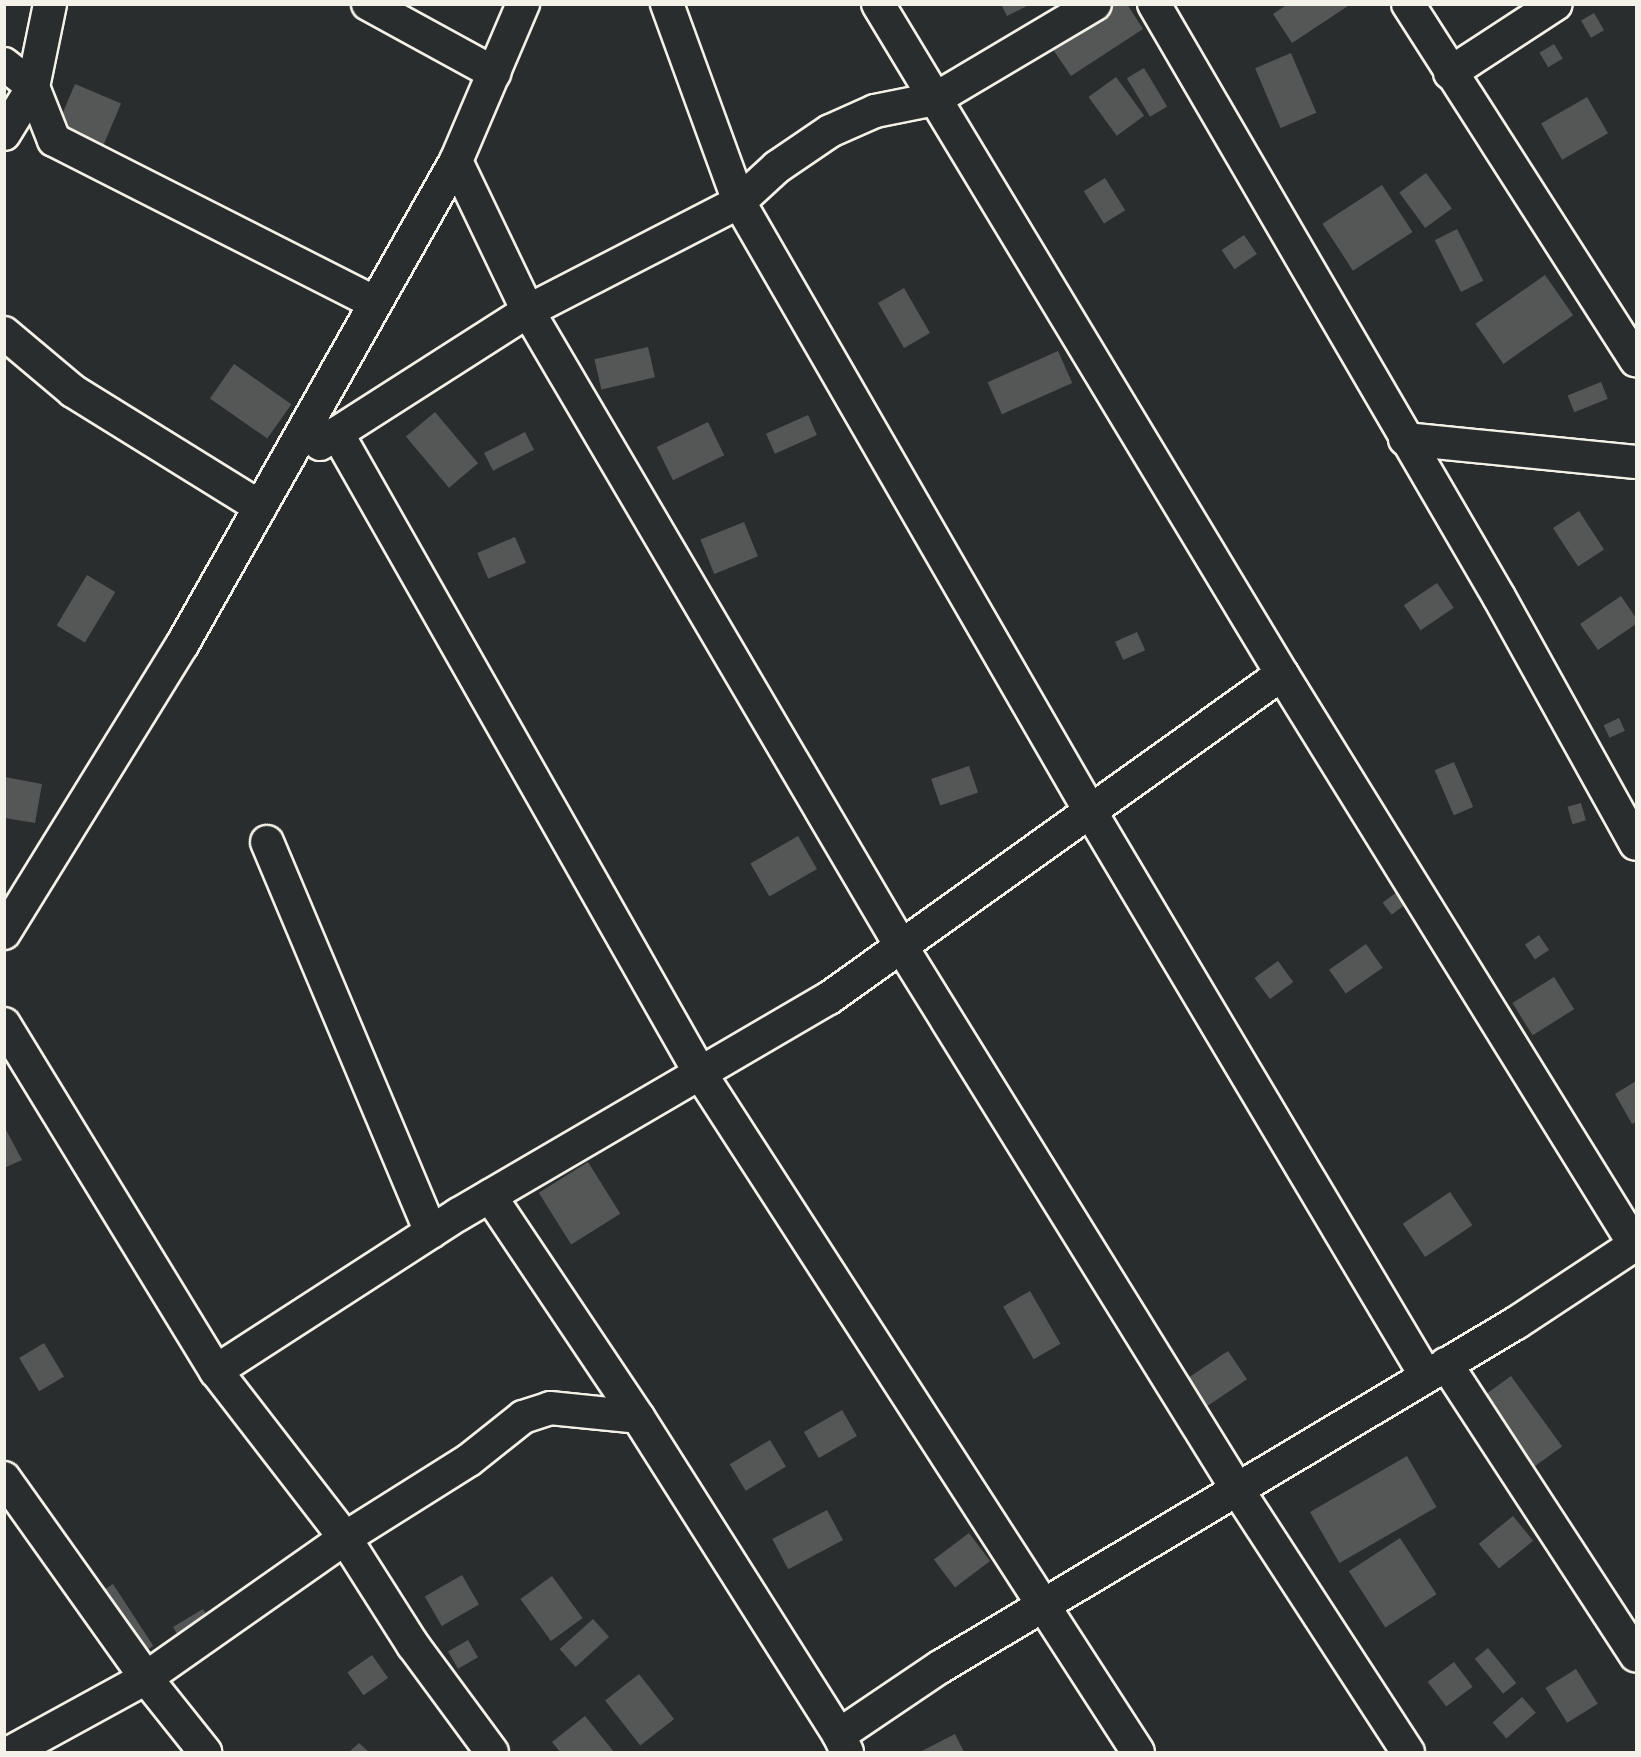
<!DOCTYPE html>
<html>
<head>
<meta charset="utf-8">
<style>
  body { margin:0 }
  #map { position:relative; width:1641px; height:1757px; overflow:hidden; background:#2a2d2e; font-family:"Patrick Hand",sans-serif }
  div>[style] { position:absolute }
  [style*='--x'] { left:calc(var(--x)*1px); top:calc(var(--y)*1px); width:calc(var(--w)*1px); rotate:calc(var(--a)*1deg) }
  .building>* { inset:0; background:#555756; transform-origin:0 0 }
  .roads { filter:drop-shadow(2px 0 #f4f1e8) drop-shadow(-2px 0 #f4f1e8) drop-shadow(0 2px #f4f1e8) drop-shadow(0 -2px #f4f1e8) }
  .minor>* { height:32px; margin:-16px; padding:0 16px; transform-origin:16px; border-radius:16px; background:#2a2d2e }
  span { translate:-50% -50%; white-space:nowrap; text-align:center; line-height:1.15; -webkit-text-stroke:4.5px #2a2d2e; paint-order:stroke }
  .frame { position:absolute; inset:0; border:6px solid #f4f1e8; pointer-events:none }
</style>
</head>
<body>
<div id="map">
  <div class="building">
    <i style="clip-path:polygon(1001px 4px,1031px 4px,1007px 16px)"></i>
    <i style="clip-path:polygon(1114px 4px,1127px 4px,1143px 29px,1071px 76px,1050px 45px)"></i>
    <i style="clip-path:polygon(1288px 4px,1351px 4px,1292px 43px,1273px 14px)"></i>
    <i style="left:1594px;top:13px;width:20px;height:15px;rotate:60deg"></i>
    <i style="left:1554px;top:44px;width:17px;height:17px;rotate:59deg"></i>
    <i style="left:1291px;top:53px;width:65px;height:39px;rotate:67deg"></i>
    <i style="left:1144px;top:68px;width:45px;height:20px;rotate:59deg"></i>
    <i style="left:1116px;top:77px;width:48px;height:34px;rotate:54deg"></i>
    <i style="left:75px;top:84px;width:50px;height:54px;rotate:23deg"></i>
    <i style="left:1587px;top:97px;width:42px;height:53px;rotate:60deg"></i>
    <i style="left:1426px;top:173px;width:44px;height:33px;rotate:54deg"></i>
    <i style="left:1105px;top:178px;width:38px;height:25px;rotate:58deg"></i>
    <i style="left:1382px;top:185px;width:56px;height:71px;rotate:57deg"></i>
    <i style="left:1457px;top:229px;width:58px;height:25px;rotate:63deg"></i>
    <i style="left:1244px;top:235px;width:23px;height:27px;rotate:56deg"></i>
    <i style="left:1545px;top:275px;width:49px;height:85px;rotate:55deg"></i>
    <i style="left:904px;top:288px;width:52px;height:30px;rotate:60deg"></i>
    <i style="left:648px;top:347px;width:31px;height:55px;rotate:77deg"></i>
    <i style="left:1058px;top:351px;width:35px;height:77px;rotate:66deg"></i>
    <i style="left:234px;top:364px;width:70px;height:42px;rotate:35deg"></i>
    <i style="left:1601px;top:382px;width:18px;height:36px;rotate:68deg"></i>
    <i style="left:435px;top:412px;width:67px;height:38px;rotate:50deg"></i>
    <i style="left:808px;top:415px;width:22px;height:46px;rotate:66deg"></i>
    <i style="left:708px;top:422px;width:37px;height:57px;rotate:64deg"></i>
    <i style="left:525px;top:432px;width:20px;height:46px;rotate:63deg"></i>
    <i style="left:1579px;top:511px;width:46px;height:31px;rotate:57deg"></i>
    <i style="left:744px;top:522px;width:37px;height:47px;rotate:68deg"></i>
    <i style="left:515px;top:537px;width:28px;height:41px;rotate:67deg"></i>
    <i style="left:87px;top:575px;width:33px;height:59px;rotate:31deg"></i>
    <i style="left:1437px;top:583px;width:30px;height:40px;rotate:56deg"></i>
    <i style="clip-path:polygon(1621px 596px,1636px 618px,1636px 624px,1598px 650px,1580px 624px)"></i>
    <i style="left:1137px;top:632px;width:20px;height:24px;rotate:66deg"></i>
    <i style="left:1619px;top:718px;width:14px;height:17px;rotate:65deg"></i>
    <i style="left:1454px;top:762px;width:49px;height:21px;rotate:67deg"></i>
    <i style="left:969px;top:766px;width:28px;height:40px;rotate:71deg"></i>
    <i style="clip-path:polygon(5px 777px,42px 784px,35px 823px,5px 818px)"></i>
    <i style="left:1581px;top:803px;width:18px;height:14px;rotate:74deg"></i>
    <i style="left:798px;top:836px;width:38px;height:55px;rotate:60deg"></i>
    <i style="left:1401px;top:889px;width:15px;height:23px;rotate:53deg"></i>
    <i style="left:1539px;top:935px;width:18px;height:17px;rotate:56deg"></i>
    <i style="left:1366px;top:944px;width:29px;height:45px;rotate:55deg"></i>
    <i style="left:1278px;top:961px;width:26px;height:29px;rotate:54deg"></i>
    <i style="left:1554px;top:977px;width:38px;height:49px;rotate:58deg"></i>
    <i style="clip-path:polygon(1636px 1081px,1636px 1122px,1632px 1124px,1615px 1094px)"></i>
    <i style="clip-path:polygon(4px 1126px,22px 1160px,4px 1168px)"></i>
    <i style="left:588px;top:1162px;width:61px;height:58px;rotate:58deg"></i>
    <i style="left:1450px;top:1192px;width:40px;height:57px;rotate:56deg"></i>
    <i style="left:1030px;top:1291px;width:61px;height:31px;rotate:60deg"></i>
    <i style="left:44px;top:1343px;width:39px;height:29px;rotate:59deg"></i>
    <i style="left:1228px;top:1351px;width:34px;height:55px;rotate:56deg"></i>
    <i style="left:1511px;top:1376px;width:87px;height:42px;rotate:54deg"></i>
    <i style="left:842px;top:1410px;width:30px;height:44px;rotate:60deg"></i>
    <i style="left:770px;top:1440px;width:31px;height:47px;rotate:59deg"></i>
    <i style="left:1407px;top:1456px;width:59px;height:112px;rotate:60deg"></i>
    <i style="left:827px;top:1510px;width:34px;height:62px;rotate:62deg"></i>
    <i style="left:1513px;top:1516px;width:32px;height:44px;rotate:51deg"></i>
    <i style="left:969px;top:1533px;width:35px;height:44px;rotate:53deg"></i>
    <i style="left:1400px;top:1538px;width:67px;height:61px;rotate:57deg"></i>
    <i style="left:462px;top:1575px;width:34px;height:43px;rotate:60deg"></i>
    <i style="left:552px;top:1576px;width:52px;height:39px;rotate:54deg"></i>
    <i style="left:113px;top:1584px;width:74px;height:26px;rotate:57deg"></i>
    <i style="left:203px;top:1609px;width:17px;height:35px;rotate:59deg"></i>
    <i style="left:593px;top:1619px;width:24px;height:45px;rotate:48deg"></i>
    <i style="left:468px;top:1640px;width:20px;height:23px;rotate:60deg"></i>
    <i style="left:1488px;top:1648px;width:45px;height:17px;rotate:51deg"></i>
    <i style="left:372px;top:1655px;width:28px;height:30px;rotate:55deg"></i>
    <i style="left:1454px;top:1662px;width:31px;height:33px;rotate:53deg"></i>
    <i style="left:1576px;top:1669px;width:41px;height:36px;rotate:58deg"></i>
    <i style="left:639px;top:1674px;width:57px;height:43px;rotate:52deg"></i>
    <i style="left:1522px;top:1697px;width:21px;height:39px;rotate:49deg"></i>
    <i style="clip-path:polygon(585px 1716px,614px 1752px,560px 1752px,552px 1742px)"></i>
    <i style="clip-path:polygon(955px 1734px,964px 1752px,920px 1752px)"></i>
    <i style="clip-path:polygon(359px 1743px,369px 1752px,349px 1752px)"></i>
  </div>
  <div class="roads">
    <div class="minor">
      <i style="--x:368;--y:4;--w:144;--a:28.7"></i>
      <i style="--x:667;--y:4;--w:211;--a:70"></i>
      <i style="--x:739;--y:202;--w:703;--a:60.04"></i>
      <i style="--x:1090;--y:811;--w:657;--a:59.26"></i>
      <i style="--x:878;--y:4;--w:782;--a:58.91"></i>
      <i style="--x:1282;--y:674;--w:674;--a:58.29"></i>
      <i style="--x:1154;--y:4;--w:686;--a:59.81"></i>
      <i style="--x:1499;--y:597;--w:282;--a:61"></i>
      <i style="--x:1408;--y:4;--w:423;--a:57.4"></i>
      <i style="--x:4;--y:64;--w:37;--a:38"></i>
      <i style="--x:33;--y:87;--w:57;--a:68.4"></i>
      <i style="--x:54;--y:140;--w:360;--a:26.9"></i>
      <i style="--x:1450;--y:73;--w:126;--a:-33.1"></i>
      <i style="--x:4;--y:134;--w:55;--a:-58.3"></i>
      <i style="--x:33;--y:87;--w:85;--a:-78.4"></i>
      <i style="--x:456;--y:161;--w:166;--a:64.4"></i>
      <i style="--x:528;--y:311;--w:736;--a:59.57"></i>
      <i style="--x:901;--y:946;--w:639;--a:58.25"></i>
      <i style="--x:1237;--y:1489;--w:314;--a:57"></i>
      <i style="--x:4;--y:333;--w:90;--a:40"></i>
      <i style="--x:73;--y:391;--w:220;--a:31.8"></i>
      <i style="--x:337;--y:433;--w:736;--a:60.44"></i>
      <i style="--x:700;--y:1073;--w:808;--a:57.18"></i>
      <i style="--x:1405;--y:439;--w:232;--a:5.7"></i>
      <i style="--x:320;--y:444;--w:247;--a:-32.6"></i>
      <i style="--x:528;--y:311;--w:237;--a:-27.3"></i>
      <i style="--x:739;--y:202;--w:52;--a:-42.6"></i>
      <i style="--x:777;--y:167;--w:64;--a:-34.2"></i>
      <i style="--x:830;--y:131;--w:49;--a:-24"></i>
      <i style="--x:875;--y:111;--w:61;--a:-11.3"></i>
      <i style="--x:935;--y:99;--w:186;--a:-30.7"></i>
      <i style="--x:267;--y:842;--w:423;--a:67.2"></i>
      <i style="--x:4;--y:933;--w:339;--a:-58.3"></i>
      <i style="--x:182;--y:645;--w:556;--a:-60.49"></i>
      <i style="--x:456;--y:161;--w:171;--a:-66.9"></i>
      <i style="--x:4;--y:1024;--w:407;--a:58.6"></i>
      <i style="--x:216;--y:1371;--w:211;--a:52.3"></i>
      <i style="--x:345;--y:1538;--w:127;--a:57.6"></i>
      <i style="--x:413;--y:1645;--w:133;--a:53.6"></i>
      <i style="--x:490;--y:1196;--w:266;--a:56.2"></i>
      <i style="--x:638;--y:1417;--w:376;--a:57.7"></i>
      <i style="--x:1446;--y:1364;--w:348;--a:56.9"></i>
      <i style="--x:216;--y:1371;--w:289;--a:-32.9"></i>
      <i style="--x:459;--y:1214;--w:428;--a:-30.3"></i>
      <i style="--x:829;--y:998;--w:557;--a:-35.57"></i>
      <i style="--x:4;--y:1478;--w:245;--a:54.6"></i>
      <i style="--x:146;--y:1678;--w:95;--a:51.4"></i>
      <i style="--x:11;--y:1752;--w:154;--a:-28.7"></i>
      <i style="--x:146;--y:1678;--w:243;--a:-35.1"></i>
      <i style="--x:345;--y:1538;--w:146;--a:-32.2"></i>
      <i style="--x:469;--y:1460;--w:69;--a:-38.5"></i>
      <i style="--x:523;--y:1417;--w:28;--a:-18"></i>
      <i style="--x:550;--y:1408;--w:88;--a:5.8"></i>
      <i style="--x:847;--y:1752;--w:19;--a:-115"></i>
      <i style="--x:839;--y:1735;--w:122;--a:-34"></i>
      <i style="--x:940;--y:1667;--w:671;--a:-30.85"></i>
      <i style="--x:1516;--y:1323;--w:144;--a:-33.4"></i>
    </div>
  </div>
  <div class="frame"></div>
</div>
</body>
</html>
